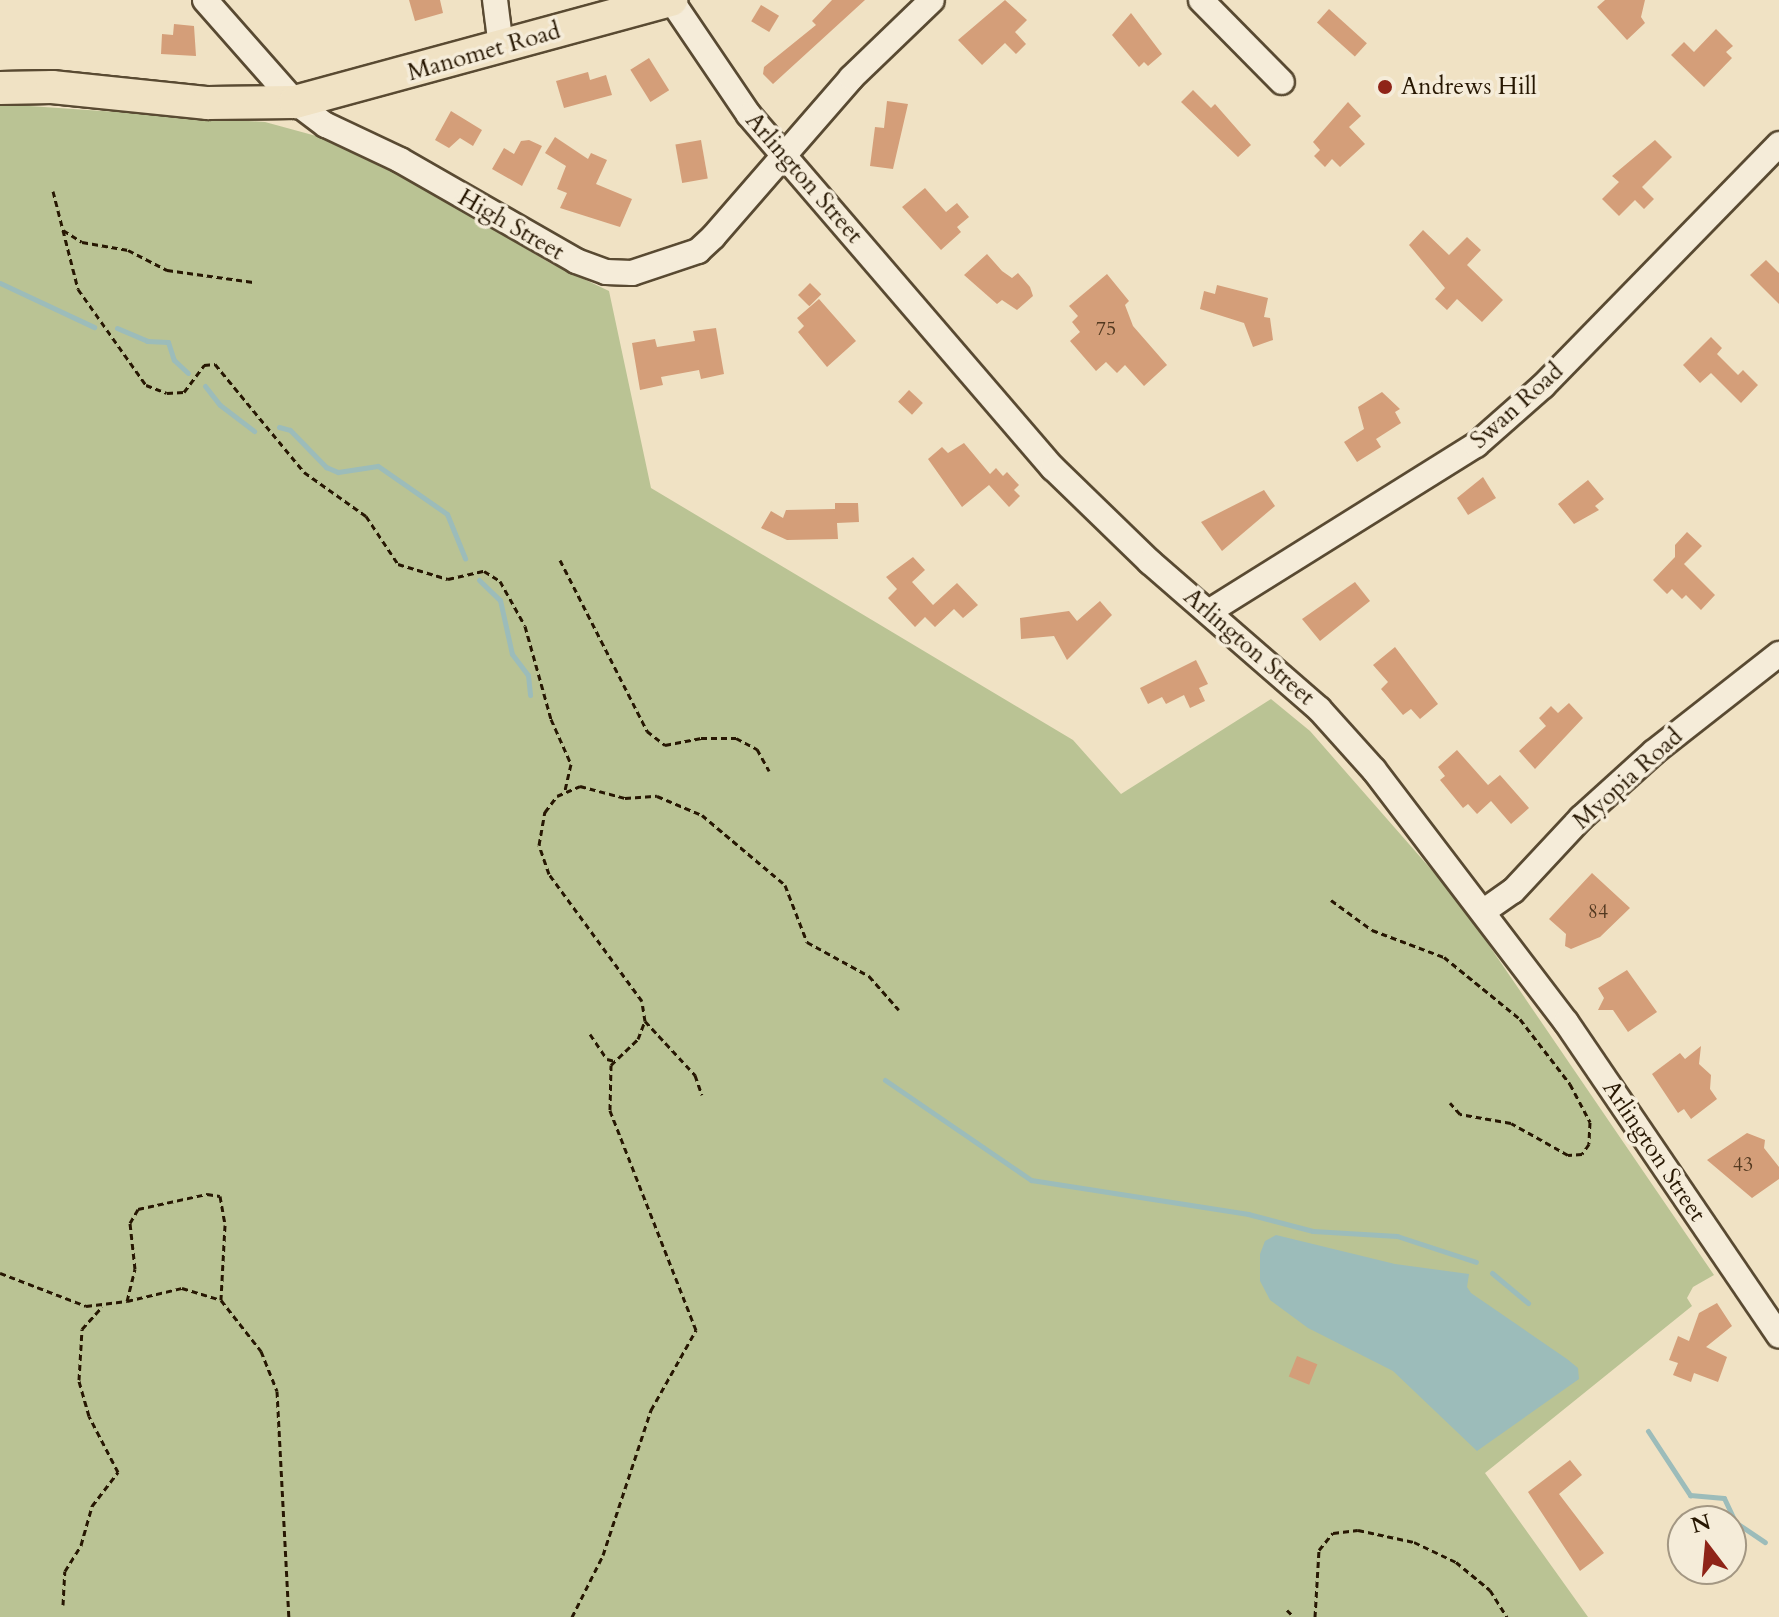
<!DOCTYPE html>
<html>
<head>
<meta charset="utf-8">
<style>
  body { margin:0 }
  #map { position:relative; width:1779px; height:1617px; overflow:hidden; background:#f0e2c4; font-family:Cardo,serif }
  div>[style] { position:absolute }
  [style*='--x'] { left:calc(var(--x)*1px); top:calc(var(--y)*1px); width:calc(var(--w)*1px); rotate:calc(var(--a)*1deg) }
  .green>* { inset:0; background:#bac394 }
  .water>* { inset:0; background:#9cbcba }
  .stream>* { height:5px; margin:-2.5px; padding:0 2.5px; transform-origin:2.5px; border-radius:2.5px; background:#9cbcba }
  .building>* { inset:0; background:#d49e79; transform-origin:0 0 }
  .path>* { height:3px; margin-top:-1.5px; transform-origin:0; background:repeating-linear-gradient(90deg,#271702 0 6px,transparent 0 10px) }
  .roads { filter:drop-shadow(2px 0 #594a32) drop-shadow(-2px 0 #594a32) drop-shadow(0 2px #594a32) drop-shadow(0 -2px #594a32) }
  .minor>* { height:24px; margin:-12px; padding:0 12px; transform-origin:12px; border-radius:12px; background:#f5ecd9 }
  .major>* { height:32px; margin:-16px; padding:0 16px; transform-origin:16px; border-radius:16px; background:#f0e2c4 }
  .dots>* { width:22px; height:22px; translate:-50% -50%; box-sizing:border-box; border:4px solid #f5ecd9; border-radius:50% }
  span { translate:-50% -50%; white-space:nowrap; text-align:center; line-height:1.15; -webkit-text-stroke:7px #f5ecd9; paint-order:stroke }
  .number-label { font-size:20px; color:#523920 }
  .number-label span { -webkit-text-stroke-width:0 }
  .street-label { font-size:24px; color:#271702 }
  .poi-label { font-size:24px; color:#271702 }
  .left { translate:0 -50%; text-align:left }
  .north { position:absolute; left:1667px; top:1505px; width:80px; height:80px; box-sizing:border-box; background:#f5ecd9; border:2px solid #a39783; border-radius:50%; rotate:344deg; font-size:22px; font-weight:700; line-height:32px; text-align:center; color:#271702 }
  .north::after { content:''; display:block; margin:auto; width:28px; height:36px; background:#8f2418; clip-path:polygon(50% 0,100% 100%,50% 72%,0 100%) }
</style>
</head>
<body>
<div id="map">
  <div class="green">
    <i style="clip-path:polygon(0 104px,265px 122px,320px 137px,400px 174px,550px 263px,609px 291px,651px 488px,1073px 740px,1121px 794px,1271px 699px,1310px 731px,1458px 900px,1714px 1275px,1693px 1287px,1687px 1298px,1692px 1306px,1485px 1473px,1588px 1617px,0 1617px)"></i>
  </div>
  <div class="water">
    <i style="clip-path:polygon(1276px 1235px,1395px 1264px,1469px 1274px,1467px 1287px,1471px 1293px,1567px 1359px,1578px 1368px,1579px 1379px,1477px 1451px,1393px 1371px,1308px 1328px,1270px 1300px,1260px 1281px,1260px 1254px,1265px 1241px)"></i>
  </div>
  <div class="stream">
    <i style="--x:0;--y:283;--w:104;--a:25.1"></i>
    <i style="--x:117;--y:328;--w:33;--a:23"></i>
    <i style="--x:147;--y:341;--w:21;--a:3"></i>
    <i style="--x:168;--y:342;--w:19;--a:72"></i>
    <i style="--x:174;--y:360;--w:19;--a:43"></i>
    <i style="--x:205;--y:386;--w:24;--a:52"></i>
    <i style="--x:220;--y:405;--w:43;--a:37.4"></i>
    <i style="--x:279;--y:427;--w:11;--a:15"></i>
    <i style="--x:290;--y:430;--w:52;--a:45.8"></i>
    <i style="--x:326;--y:467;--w:13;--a:23"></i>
    <i style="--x:338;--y:472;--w:40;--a:-8.5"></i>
    <i style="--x:378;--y:466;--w:84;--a:34.8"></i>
    <i style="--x:447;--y:514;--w:48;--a:67.8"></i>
    <i style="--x:479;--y:580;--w:29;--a:44"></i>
    <i style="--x:500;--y:600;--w:55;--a:77.5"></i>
    <i style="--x:512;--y:654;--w:26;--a:53"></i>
    <i style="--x:528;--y:675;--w:20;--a:84"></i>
    <i style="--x:885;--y:1080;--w:177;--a:34.4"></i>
    <i style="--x:1031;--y:1180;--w:220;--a:8.9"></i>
    <i style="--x:1248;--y:1214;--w:67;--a:14.7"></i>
    <i style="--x:1313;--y:1231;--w:84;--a:3.4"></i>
    <i style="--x:1397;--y:1236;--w:83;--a:18.2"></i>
    <i style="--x:1492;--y:1273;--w:47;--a:39.8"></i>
    <i style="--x:1648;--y:1431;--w:77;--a:56.7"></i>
    <i style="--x:1690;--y:1495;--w:34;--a:5"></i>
    <i style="--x:1724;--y:1498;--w:26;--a:65"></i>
    <i style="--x:1735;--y:1522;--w:36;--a:34"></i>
  </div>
  <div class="building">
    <i style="clip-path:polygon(409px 0,440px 0,443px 13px,415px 21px)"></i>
    <i style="clip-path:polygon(832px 0,865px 0,773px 84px,763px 74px,764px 67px,816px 25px,812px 21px)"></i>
    <i style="clip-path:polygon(1005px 0,1027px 20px,1015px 32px,1026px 44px,1016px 54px,1005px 43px,982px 65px,958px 40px)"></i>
    <i style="clip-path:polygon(1605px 0,1645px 0,1641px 17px,1645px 23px,1627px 40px,1597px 7px)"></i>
    <i style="left:761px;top:5px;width:21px;height:19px;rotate:31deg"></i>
    <i style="left:1329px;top:9px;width:51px;height:18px;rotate:42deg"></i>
    <i style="clip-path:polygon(1131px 13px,1162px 54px,1148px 66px,1144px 62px,1139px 67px,1112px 35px)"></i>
    <i style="clip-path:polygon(174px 24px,194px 26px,196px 56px,161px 54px,162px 34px,173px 35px)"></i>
    <i style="clip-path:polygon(1716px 29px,1733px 46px,1726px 52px,1732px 58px,1704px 87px,1671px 55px,1684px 42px,1694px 52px)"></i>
    <i style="left:649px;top:58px;width:38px;height:22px;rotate:58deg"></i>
    <i style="clip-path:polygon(588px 72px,590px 80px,606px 75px,612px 95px,564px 108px,556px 81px)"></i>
    <i style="clip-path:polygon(1193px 90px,1211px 108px,1215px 104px,1251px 145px,1238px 157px,1181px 102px)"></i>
    <i style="clip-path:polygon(887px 101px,908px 104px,893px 169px,870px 166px,875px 127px,884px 128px)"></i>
    <i style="clip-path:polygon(1348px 102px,1361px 116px,1349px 127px,1365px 144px,1340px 167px,1332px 159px,1325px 167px,1314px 156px,1320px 150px,1313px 142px)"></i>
    <i style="clip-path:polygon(451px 111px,482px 130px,473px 146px,460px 138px,449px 148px,435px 140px)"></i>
    <i style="clip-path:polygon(555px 137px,588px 159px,591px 153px,607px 160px,596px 184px,632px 199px,620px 227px,560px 208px,567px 193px,557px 189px,566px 166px,545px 153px)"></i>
    <i style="clip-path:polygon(529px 140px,542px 146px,522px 186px,492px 169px,504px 148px,514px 154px,521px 141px)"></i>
    <i style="left:701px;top:140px;width:39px;height:26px;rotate:80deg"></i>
    <i style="clip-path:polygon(1655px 140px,1672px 157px,1642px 187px,1654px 199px,1644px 209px,1635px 200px,1619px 216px,1602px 199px,1619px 182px,1612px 176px)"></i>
    <i style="clip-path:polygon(925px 188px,946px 212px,957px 203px,969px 217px,957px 227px,961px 232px,941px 250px,902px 207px)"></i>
    <i style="clip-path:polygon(1423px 230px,1449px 255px,1467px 237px,1481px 250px,1467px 265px,1503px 300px,1482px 322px,1457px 299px,1447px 310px,1435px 299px,1445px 288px,1409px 245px)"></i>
    <i style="clip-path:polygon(987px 254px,1002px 271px,1012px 278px,1018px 273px,1030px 287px,1033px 296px,1017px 310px,1002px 300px,997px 304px,964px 275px)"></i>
    <i style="clip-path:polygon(1766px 260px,1779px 273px,1779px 304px,1750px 275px)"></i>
    <i style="clip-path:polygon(1107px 274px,1129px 301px,1125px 305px,1133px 326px,1167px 365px,1144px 386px,1125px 365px,1117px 373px,1106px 362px,1096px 371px,1070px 341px,1080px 332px,1072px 322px,1078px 316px,1069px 306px)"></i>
    <i style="left:810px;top:283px;width:16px;height:17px;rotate:45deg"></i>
    <i style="clip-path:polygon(1217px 285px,1268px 298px,1264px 317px,1270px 318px,1273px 340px,1253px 347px,1244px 323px,1200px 309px,1204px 291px,1215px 294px)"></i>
    <i style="clip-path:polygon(819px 299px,856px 341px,827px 367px,798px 332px,804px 326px,797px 318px)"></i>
    <i style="clip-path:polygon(716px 328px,724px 374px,701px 379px,699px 370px,661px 377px,663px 385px,640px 390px,632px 343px,655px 339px,657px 347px,695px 341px,693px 331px)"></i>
    <i style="clip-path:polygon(1711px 337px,1722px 348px,1717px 354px,1738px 375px,1743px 370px,1758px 385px,1741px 403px,1711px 373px,1700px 383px,1683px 365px)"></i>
    <i style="left:909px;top:390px;width:19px;height:16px;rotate:43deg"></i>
    <i style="clip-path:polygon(1382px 392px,1400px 409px,1395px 412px,1401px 423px,1376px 439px,1381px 447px,1357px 462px,1344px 442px,1364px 429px,1358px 407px)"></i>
    <i style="clip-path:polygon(964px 443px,990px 474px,996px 468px,1003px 476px,1007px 472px,1019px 485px,1014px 490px,1020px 496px,1009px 507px,989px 485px,962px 507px,928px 459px,942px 447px,948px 453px)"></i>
    <i style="clip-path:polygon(1483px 477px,1496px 498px,1468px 515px,1457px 498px)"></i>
    <i style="clip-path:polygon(1588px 480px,1604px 499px,1595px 506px,1599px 510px,1574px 524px,1558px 504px)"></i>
    <i style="clip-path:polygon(1264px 490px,1275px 506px,1222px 551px,1201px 522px)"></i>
    <i style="clip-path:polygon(835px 503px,858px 503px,859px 522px,837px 523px,838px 539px,787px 540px,761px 528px,771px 511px,783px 518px,786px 510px,835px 509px)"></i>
    <i style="clip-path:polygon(1687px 532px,1702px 546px,1684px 564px,1715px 595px,1701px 610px,1686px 595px,1682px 599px,1672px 589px,1667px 594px,1653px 580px,1675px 557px,1675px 545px)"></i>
    <i style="clip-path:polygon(913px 557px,925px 570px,912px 582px,933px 605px,957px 583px,978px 605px,963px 618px,954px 609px,935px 627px,925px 617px,915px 627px,888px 598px,897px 589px,886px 577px)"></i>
    <i style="clip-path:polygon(1355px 582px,1370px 601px,1320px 641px,1302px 619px)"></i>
    <i style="clip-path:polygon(1100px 601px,1112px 615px,1067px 660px,1054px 636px,1021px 639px,1020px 618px,1069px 611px,1077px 621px)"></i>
    <i style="clip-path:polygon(1395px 647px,1438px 704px,1420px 719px,1411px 709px,1403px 715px,1381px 689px,1388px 682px,1373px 665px)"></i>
    <i style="clip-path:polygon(1196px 660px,1208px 684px,1199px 688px,1205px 701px,1190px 708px,1184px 695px,1166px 704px,1162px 697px,1148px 704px,1140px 688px)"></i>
    <i style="clip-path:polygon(1569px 703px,1583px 718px,1535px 769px,1519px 751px,1546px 726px,1539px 718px,1551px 706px,1558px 713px)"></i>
    <i style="clip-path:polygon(1457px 750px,1488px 785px,1500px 775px,1529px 808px,1511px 824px,1491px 801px,1477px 814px,1468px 804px,1463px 808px,1440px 780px,1445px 776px,1438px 767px)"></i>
    <i style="clip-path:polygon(1592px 873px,1630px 908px,1600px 937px,1571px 949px,1565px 946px,1566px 934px,1549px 919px)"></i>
    <i style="clip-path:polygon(1627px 970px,1657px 1012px,1628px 1032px,1613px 1010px,1598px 1010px,1604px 998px,1598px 988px)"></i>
    <i style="clip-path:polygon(1701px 1046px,1699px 1064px,1711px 1075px,1710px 1089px,1717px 1099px,1691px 1119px,1684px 1109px,1678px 1113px,1652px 1074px,1680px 1053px,1685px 1059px)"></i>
    <i style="clip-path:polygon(1747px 1133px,1765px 1140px,1764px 1148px,1779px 1167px,1779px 1179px,1752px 1198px,1707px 1160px)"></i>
    <i style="clip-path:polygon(1717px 1303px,1732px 1326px,1706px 1347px,1727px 1357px,1718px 1382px,1694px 1373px,1691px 1382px,1673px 1375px,1678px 1363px,1669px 1360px,1678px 1336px,1689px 1341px,1699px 1313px)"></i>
    <i style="left:1297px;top:1356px;width:22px;height:22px;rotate:22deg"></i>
    <i style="clip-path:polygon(1570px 1460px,1582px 1475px,1559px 1494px,1604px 1553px,1580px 1571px,1528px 1492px)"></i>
  </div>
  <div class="path">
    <i style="--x:53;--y:191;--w:101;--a:75.7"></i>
    <i style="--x:78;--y:289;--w:118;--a:54.7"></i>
    <i style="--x:146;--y:385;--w:22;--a:21"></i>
    <i style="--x:167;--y:393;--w:17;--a:-3"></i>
    <i style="--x:184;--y:392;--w:34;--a:-53"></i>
    <i style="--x:204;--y:365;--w:11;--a:-5"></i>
    <i style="--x:215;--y:364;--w:140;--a:50.5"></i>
    <i style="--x:304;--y:472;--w:76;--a:35.4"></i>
    <i style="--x:366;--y:516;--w:58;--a:56.3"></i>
    <i style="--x:398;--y:564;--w:52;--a:16.7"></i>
    <i style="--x:448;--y:579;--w:37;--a:-13"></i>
    <i style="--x:484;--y:571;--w:19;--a:32"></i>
    <i style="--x:500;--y:581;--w:51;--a:60.9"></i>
    <i style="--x:525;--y:626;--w:97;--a:74.4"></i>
    <i style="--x:551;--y:719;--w:49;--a:66"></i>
    <i style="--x:571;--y:764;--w:27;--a:103"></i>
    <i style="--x:63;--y:230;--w:22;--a:32"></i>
    <i style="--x:82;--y:242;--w:47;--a:9.9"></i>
    <i style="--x:128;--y:250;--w:44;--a:27.1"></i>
    <i style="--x:167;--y:270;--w:87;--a:7.9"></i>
    <i style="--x:560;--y:560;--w:192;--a:63"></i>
    <i style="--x:647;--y:731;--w:23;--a:38"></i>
    <i style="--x:665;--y:745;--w:37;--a:-11"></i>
    <i style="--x:701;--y:738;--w:35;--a:0"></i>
    <i style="--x:736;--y:738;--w:24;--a:28"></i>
    <i style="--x:757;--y:749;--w:25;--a:61"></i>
    <i style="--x:1331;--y:900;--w:51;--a:36.2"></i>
    <i style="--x:1372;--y:930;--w:77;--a:20.6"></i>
    <i style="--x:1444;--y:957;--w:98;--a:39.2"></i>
    <i style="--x:1520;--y:1019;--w:82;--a:52.4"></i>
    <i style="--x:1570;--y:1084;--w:43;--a:62.2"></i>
    <i style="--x:1590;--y:1122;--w:22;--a:93"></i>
    <i style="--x:1589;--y:1144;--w:12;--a:125"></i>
    <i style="--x:1582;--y:1154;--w:14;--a:176"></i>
    <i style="--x:1568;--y:1155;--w:65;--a:-150.7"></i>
    <i style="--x:1511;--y:1123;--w:52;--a:-170"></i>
    <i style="--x:1460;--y:1114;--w:15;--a:-132"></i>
    <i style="--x:645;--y:1021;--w:74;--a:47.2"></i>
    <i style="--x:695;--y:1075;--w:21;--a:71"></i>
    <i style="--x:590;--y:1034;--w:30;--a:56"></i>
    <i style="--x:607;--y:1059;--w:8;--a:14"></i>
    <i style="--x:0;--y:1273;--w:92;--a:21"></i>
    <i style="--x:86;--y:1306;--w:41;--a:-7"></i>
    <i style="--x:127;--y:1301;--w:33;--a:-76"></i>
    <i style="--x:135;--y:1269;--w:46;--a:-96.2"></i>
    <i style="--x:130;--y:1223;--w:16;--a:-60"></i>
    <i style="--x:138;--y:1209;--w:71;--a:-12.3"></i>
    <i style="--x:207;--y:1194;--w:13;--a:9"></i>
    <i style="--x:220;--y:1196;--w:29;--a:80"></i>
    <i style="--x:225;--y:1225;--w:75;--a:93.1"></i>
    <i style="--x:221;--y:1300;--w:65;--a:51.9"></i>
    <i style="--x:261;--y:1351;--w:43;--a:68.2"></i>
    <i style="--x:277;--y:1391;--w:226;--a:87"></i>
    <i style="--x:127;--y:1301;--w:57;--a:-13.3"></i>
    <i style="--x:182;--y:1288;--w:39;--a:17"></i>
    <i style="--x:63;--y:1605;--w:34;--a:-87"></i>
    <i style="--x:65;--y:1571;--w:31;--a:-58"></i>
    <i style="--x:81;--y:1545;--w:41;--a:-74.2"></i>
    <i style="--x:92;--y:1506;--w:43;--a:-52.6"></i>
    <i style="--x:118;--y:1472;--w:63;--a:-117.4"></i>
    <i style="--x:89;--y:1416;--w:37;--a:-106"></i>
    <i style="--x:79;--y:1380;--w:51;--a:-86.6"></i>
    <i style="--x:82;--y:1329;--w:30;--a:-48"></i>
    <i style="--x:1287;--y:1610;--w:10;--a:45"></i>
    <i style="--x:572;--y:1617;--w:69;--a:-63.4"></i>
    <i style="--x:603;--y:1555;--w:153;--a:-71.7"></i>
    <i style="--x:651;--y:1410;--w:92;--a:-60.6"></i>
    <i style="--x:696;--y:1330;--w:236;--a:-111.4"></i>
    <i style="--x:610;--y:1110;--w:45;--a:-88.7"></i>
    <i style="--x:611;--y:1065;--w:37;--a:-44"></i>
    <i style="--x:638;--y:1039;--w:19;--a:-69"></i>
    <i style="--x:645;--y:1021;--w:20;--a:-99"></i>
    <i style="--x:642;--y:1001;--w:157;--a:-126.2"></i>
    <i style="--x:549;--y:874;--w:31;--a:-109"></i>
    <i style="--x:539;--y:845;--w:34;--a:-80"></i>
    <i style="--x:545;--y:812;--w:20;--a:-53"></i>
    <i style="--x:557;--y:796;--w:25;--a:-23"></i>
    <i style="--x:580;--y:786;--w:47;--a:14.9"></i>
    <i style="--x:625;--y:798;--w:32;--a:-4"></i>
    <i style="--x:657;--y:796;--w:49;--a:22.9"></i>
    <i style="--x:702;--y:815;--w:109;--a:40.1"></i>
    <i style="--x:785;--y:885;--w:61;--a:68.9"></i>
    <i style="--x:807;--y:942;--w:71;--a:28.7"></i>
    <i style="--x:869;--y:976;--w:45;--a:48.6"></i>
    <i style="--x:1315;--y:1617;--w:67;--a:-86.6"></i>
    <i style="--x:1319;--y:1550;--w:22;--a:-51"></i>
    <i style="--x:1333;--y:1533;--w:25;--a:-7"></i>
    <i style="--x:1358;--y:1530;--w:57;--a:12.1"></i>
    <i style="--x:1414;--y:1542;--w:47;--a:25.5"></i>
    <i style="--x:1456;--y:1562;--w:44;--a:39.5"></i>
    <i style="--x:1490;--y:1590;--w:32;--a:58"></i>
  </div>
  <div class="roads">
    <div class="minor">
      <i style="--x:205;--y:0;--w:136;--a:48.6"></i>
      <i style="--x:295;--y:102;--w:39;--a:37"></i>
      <i style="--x:326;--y:125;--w:82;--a:25.3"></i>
      <i style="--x:400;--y:160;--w:203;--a:29.8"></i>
      <i style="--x:576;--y:261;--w:32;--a:20"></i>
      <i style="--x:606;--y:272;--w:26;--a:2"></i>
      <i style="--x:632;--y:273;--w:70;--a:-18.4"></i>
      <i style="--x:698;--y:251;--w:21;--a:-43"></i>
      <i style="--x:713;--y:237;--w:211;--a:-49"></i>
      <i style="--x:851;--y:78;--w:112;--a:-43.9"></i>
      <i style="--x:495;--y:0;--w:47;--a:82.7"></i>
      <i style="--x:671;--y:0;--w:139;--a:55.9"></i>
      <i style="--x:749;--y:115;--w:466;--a:49.3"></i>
      <i style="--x:1053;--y:468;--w:135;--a:44.1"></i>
      <i style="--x:1150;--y:562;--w:224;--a:41"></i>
      <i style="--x:1319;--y:709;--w:82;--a:48"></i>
      <i style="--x:1374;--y:770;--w:317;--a:52.7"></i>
      <i style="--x:1566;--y:1022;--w:379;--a:55.8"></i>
      <i style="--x:1201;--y:0;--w:115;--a:45.4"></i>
      <i style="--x:1210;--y:611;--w:314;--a:-32"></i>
      <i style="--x:1476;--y:445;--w:89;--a:-41.4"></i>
      <i style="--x:1543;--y:386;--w:338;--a:-45.7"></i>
      <i style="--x:1484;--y:911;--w:35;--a:-35"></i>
      <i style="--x:1513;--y:891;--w:100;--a:-47"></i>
      <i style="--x:1581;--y:818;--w:98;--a:-42.1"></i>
      <i style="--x:1654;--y:752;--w:159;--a:-38.1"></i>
    </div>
    <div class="major">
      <i style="--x:0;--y:88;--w:52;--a:-1.1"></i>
      <i style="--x:52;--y:87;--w:157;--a:5.9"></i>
      <i style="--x:208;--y:103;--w:87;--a:-0.7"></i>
      <i style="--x:295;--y:102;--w:390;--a:-15.2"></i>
    </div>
  </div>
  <div class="dots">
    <i style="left:1385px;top:87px;background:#8f2418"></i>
  </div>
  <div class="number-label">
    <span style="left:1106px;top:328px">75</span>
    <span style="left:1598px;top:911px">84</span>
    <span style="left:1743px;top:1164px">43</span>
  </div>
  <div class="street-label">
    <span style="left:484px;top:52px;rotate:-16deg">Manomet Road</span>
    <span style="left:804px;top:178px;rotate:49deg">Arlington Street</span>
    <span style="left:511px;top:225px;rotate:30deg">High Street</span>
    <span style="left:1517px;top:406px;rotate:-42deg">Swan Road</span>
    <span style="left:1249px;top:647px;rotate:41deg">Arlington Street</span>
    <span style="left:1628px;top:779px;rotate:-42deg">Myopia Road</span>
    <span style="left:1654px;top:1151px;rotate:56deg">Arlington Street</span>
  </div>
  <div class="poi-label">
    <span class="left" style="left:1401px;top:87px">Andrews Hill</span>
  </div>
  <div class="north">N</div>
</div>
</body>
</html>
